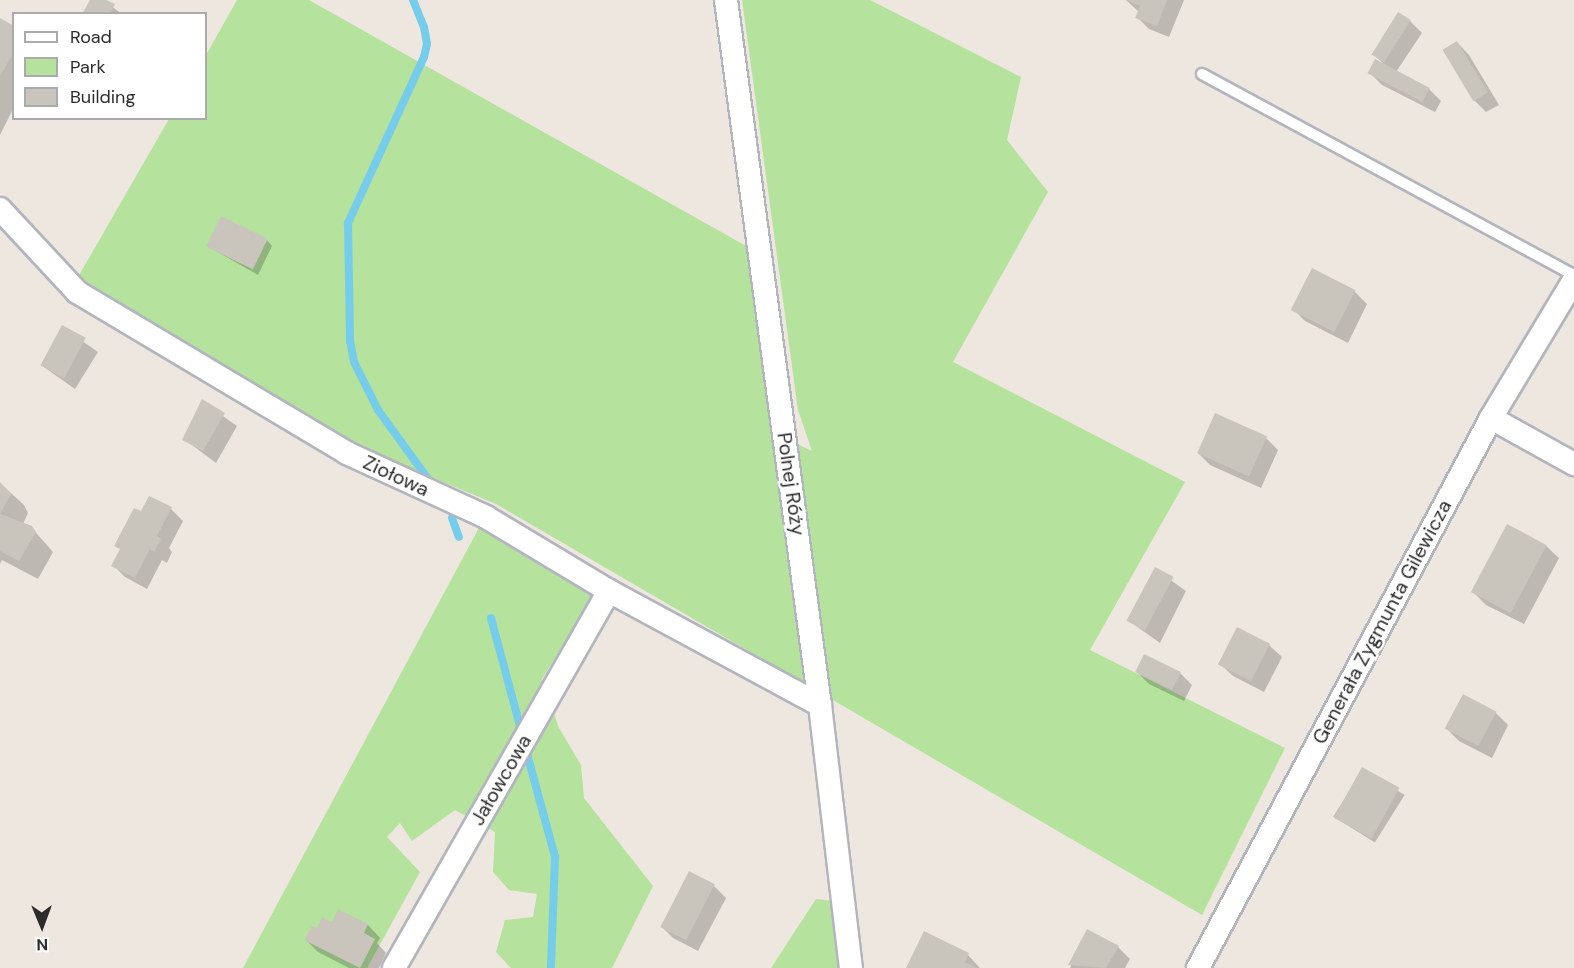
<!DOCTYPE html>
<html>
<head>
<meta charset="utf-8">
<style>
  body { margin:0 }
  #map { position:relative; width:1574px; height:968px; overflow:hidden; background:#ede7df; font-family:"DM Sans",sans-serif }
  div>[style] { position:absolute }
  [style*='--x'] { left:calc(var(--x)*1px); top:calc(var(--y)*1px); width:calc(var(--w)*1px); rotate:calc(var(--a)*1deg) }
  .green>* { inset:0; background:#b5e29d }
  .shadow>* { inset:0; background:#0003; transform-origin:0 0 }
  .stream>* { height:8px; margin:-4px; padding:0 4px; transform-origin:4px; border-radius:4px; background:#76cdeb }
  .building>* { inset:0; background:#c9c5bd; transform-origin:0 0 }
  .roads { filter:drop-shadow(2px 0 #b2b5bf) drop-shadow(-2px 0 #b2b5bf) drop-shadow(0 2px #b2b5bf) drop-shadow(0 -2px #b2b5bf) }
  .lane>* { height:10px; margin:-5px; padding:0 5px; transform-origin:5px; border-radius:5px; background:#fff }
  .street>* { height:22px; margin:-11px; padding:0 11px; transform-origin:11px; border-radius:11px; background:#fff }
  span { translate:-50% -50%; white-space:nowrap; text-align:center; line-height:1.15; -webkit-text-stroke:5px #fff; paint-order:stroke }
  .street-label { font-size:20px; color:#2c2c2c }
  .legend { position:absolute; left:12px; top:12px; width:195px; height:108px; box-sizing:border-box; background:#fff; border:2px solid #ababab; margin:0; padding:8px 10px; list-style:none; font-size:18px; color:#2c2c2c }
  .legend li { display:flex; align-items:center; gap:12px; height:30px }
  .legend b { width:30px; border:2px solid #ababab }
  .north { position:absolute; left:12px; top:896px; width:60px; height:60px; -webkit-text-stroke:4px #fff; paint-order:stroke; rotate:179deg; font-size:16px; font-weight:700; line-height:24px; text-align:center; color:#2c2c2c }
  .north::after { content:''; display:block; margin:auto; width:21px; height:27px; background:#2c2c2c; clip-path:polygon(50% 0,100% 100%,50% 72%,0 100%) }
</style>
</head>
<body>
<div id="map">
  <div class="green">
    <i style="clip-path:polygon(237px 0,309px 0,746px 246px,771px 432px,812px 451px,798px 410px,742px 0,870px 0,1021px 77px,1007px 140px,1048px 192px,953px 362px,1185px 482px,1090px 650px,1285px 748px,1202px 915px,496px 504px,359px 447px,78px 277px,169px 119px,206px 118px,206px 55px)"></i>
    <i style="clip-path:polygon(481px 524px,594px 595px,542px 679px,559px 728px,581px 765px,584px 798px,653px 886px,612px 968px,511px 968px,496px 952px,505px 920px,533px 917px,537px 894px,509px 890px,493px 872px,495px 832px,455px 810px,412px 841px,400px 823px,387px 837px,420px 872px,367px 968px,243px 968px)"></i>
    <i style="clip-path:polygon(816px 899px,834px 901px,839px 968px,771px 968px)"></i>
  </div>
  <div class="shadow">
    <i style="clip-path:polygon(91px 0,103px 0,122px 14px,84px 14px)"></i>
    <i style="clip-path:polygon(1126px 0,1184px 0,1169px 37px,1149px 29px,1137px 17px,1139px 12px)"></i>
    <i style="clip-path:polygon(0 20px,14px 27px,14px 107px,0 135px)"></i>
    <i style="clip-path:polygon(1410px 21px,1422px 33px,1396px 72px,1429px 89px,1441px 101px,1435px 112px,1382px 85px,1369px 72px,1385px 65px,1373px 54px)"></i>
    <i style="clip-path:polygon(1457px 42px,1469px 55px,1499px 105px,1486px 112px,1474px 100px)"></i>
    <i style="clip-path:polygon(267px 240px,272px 246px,258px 275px,207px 246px)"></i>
    <i style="clip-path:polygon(1312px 270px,1355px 292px,1367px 304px,1348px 343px,1305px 321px,1293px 309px)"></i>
    <i style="clip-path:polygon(62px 327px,98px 352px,75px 389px,41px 365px)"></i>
    <i style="clip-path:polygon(203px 402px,237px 426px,216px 463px,184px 439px)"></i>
    <i style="clip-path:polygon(1266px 438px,1278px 450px,1261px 488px,1210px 465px,1198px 453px)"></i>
    <i style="clip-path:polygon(0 483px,24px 505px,28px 513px,23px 524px,31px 527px,53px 552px,38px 579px,2px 560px,0 564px)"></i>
    <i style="clip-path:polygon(171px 509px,183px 521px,169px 548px,172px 552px,167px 563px,162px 560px,147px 589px,125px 577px,113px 565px,121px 550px,116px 545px)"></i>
    <i style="clip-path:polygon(1546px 546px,1559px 558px,1524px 624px,1486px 605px,1474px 593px)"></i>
    <i style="clip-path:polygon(1155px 569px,1186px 591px,1160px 643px,1129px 621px)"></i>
    <i style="clip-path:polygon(1269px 645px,1282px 657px,1264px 692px,1233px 676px,1220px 664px)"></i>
    <i style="clip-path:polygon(1137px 672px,1180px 673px,1192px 685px,1184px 701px,1149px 684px)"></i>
    <i style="clip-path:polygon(1496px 713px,1508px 725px,1492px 758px,1459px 741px,1447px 729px)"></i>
    <i style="left:1363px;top:769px;width:49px;height:56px;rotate:32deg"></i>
    <i style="clip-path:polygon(690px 873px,714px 886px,726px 898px,698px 951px,673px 938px,661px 926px)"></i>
    <i style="clip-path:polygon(339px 911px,368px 925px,380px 938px,377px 943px,386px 953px,379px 968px,349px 968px,318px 952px,306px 940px,332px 924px)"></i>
    <i style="clip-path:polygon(1088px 931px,1118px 947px,1130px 959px,1125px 968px,1070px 968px)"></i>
    <i style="clip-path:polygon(925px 933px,968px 955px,980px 968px,908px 968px)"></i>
  </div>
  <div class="stream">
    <i style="--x:413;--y:0;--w:29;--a:68"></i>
    <i style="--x:424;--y:27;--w:17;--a:80"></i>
    <i style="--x:427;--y:44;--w:13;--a:103"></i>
    <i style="--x:424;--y:57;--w:183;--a:114.6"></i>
    <i style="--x:348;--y:223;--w:118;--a:89"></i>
    <i style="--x:350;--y:341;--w:21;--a:79"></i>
    <i style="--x:354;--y:362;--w:54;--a:63.4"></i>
    <i style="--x:378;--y:410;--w:90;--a:54"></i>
    <i style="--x:452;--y:518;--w:20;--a:70"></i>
    <i style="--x:491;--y:618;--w:116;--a:75"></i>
    <i style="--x:526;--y:750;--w:111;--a:74.8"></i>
    <i style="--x:555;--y:857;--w:111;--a:92.1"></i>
  </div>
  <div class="building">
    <i style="clip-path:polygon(90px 0,106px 0,115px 4px,110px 14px,82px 14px)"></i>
    <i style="clip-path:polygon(1126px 0,1167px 0,1157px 26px,1135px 18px,1140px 6px)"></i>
    <i style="left:1398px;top:12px;width:15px;height:50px;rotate:32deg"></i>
    <i style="clip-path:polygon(0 18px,14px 26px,14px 52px,0 76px)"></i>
    <i style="left:1457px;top:41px;width:60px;height:17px;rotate:59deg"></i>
    <i style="left:1375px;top:59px;width:62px;height:16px;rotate:28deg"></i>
    <i style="left:221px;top:216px;width:52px;height:34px;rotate:26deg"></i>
    <i style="left:1312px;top:268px;width:49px;height:47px;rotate:27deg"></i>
    <i style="left:62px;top:325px;width:27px;height:46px;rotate:28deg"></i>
    <i style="clip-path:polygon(202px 399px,225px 413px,203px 451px,182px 440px)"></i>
    <i style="left:1215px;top:413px;width:57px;height:44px;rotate:24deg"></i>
    <i style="clip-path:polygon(0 482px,11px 494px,0 514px,32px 526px,36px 532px,19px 561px,0 551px)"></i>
    <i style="clip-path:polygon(149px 496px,172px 507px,157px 536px,161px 539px,154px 552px,150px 549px,135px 578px,111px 566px,120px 549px,114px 546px,134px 508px,141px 511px)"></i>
    <i style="left:1507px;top:524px;width:45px;height:77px;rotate:28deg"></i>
    <i style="left:1155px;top:567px;width:21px;height:61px;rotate:28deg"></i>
    <i style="left:1237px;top:627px;width:37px;height:42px;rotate:27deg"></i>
    <i style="left:1144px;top:654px;width:41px;height:20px;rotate:26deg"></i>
    <i style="left:1463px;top:694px;width:38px;height:39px;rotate:28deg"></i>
    <i style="left:1362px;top:767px;width:43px;height:58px;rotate:29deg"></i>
    <i style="left:689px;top:871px;width:29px;height:63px;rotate:27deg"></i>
    <i style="clip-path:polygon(338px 909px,368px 924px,364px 933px,375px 939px,360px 968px,304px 940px,312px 926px,317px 928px,322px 917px,332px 922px)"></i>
    <i style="clip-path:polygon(1087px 929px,1119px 946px,1106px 968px,1068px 965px)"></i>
    <i style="clip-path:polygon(924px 931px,969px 953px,965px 962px,977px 968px,906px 968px)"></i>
  </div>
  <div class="roads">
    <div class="lane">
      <i style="--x:1202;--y:74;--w:423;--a:28.4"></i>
    </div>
    <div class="street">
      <i style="--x:726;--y:0;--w:711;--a:82.41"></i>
      <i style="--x:820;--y:705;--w:265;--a:83.3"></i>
      <i style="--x:0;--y:209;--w:113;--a:47.1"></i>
      <i style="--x:77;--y:292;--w:314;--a:30.8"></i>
      <i style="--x:347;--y:453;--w:153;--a:24.7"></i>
      <i style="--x:486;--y:517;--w:144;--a:31"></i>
      <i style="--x:609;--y:591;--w:240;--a:28.4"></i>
      <i style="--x:1491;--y:418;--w:95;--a:29"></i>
      <i style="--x:394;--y:968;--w:434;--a:-60.3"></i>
      <i style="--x:1198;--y:968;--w:623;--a:-61.95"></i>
      <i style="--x:1491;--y:418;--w:161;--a:-59"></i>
    </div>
  </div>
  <div class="street-label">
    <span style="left:396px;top:476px;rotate:25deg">Ziołowa</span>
    <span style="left:791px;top:484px;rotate:82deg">Polnej Róży</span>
    <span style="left:1382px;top:622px;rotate:-62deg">Generała Zygmunta Gilewicza</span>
    <span style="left:501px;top:780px;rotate:-60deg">Jałowcowa</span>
  </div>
  <ul class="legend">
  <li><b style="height:8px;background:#fff"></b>Road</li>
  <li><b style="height:16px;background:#b5e29d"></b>Park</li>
  <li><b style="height:16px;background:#c9c5bd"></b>Building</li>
  </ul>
  <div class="north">N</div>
</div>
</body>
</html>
